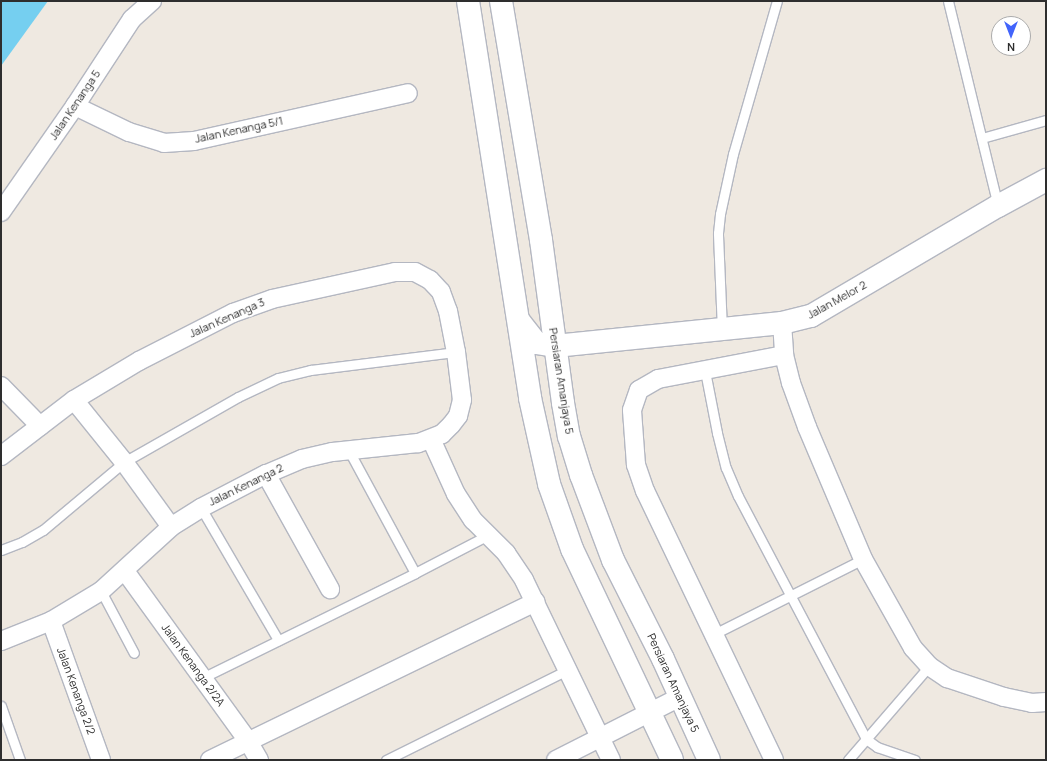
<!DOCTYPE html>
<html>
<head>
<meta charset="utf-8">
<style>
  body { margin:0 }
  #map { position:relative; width:1047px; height:761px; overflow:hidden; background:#efe9e1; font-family:Manrope,sans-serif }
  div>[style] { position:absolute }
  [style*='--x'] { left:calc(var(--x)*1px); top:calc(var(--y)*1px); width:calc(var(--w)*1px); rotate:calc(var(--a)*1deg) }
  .water>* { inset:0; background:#75cff0 }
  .roads { filter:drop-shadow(1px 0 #b4b7c1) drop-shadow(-1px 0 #b4b7c1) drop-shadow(0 1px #b4b7c1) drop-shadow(0 -1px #b4b7c1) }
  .lane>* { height:9px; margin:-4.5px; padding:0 4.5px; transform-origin:4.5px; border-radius:4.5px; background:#fff }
  .street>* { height:18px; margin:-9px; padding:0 9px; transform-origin:9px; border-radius:9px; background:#fff }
  .secondary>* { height:22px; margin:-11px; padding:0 11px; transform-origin:11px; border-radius:11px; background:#fff }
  span { translate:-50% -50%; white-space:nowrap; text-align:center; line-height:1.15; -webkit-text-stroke:3.5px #fff; paint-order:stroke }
  .street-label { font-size:11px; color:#2e2e2e }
  .frame { position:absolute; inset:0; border:2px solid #2e2e2e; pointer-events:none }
  .north { position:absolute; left:991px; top:16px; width:40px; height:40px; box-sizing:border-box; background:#fff; border:1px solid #ababab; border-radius:50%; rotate:180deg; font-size:11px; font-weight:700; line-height:16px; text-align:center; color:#2e2e2e }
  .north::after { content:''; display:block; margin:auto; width:14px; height:18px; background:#4264fb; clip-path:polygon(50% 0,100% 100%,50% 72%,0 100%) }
</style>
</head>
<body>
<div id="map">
  <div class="water">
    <i style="clip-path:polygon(1px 1px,48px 1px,1px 66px)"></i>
  </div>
  <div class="roads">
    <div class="lane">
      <i style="--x:948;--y:1;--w:211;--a:76.3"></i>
      <i style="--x:982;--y:138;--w:66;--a:-15.7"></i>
      <i style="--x:722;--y:330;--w:97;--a:-92.4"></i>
      <i style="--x:718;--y:233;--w:19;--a:-84"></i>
      <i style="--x:720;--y:214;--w:61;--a:-77.8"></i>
      <i style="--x:733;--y:154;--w:159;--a:-74"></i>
      <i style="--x:705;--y:371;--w:63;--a:79"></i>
      <i style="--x:717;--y:433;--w:36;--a:76"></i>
      <i style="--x:726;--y:468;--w:30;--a:67"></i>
      <i style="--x:738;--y:496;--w:275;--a:62.2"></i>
      <i style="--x:866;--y:739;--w:14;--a:36"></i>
      <i style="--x:877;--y:747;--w:40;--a:18.9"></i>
      <i style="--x:348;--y:449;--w:141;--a:61.6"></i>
      <i style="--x:201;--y:508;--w:153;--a:59.7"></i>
      <i style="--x:1;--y:550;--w:22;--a:-21"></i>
      <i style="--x:22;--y:542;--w:24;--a:-30"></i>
      <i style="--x:43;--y:530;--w:106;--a:-40"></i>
      <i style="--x:124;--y:462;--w:131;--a:-29.7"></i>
      <i style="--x:238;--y:397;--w:44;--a:-25.4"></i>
      <i style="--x:278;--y:378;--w:34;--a:-14"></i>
      <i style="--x:311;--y:370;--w:146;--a:-7.1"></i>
      <i style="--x:101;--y:591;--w:70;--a:62"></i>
      <i style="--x:714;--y:634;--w:167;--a:-26.7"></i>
      <i style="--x:202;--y:678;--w:237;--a:-26.2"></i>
      <i style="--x:415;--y:573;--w:82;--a:-27.5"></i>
      <i style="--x:1;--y:706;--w:57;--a:70.6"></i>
      <i style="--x:386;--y:760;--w:204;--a:-26.4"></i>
      <i style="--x:848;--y:760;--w:124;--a:-49.2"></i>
    </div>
    <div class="street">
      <i style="--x:75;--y:106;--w:60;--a:25.7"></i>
      <i style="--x:129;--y:132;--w:37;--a:17"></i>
      <i style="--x:164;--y:143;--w:30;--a:-4"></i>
      <i style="--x:194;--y:141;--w:219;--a:-12.6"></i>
      <i style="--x:1;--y:212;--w:129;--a:-55.1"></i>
      <i style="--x:75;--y:106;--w:104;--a:-56.8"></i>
      <i style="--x:132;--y:19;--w:27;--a:-42"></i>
      <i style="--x:782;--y:323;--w:32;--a:86"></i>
      <i style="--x:784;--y:355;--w:29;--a:76"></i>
      <i style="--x:791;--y:383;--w:47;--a:70"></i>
      <i style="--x:807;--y:427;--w:143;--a:67"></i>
      <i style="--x:863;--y:559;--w:102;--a:60.7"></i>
      <i style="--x:913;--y:648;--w:24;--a:48"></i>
      <i style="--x:929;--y:666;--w:22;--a:34"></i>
      <i style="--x:947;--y:678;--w:60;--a:18.4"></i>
      <i style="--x:1004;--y:697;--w:29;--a:12"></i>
      <i style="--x:1032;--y:703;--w:14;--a:-4"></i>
      <i style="--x:1;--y:386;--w:56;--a:45.7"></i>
      <i style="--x:74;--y:400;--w:80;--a:51.1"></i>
      <i style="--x:124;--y:462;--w:80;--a:54.1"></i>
      <i style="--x:431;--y:439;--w:60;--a:65.6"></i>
      <i style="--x:456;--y:494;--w:31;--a:57"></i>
      <i style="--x:473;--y:520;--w:47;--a:45"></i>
      <i style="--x:506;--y:553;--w:32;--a:56"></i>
      <i style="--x:524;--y:580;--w:200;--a:64.2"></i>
      <i style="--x:1;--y:456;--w:92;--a:-37.5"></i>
      <i style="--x:74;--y:400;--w:76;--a:-31"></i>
      <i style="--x:139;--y:361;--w:106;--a:-27.1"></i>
      <i style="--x:233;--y:313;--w:41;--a:-19.7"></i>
      <i style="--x:272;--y:299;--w:126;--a:-12.4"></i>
      <i style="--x:395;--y:272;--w:20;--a:0"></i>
      <i style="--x:415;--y:272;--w:17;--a:28"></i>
      <i style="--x:430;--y:280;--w:16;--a:47"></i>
      <i style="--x:441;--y:292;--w:20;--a:70"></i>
      <i style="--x:448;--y:311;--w:42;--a:79"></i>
      <i style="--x:456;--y:352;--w:48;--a:82.9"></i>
      <i style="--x:462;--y:400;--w:16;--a:104"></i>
      <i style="--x:458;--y:416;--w:11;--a:128"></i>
      <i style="--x:451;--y:425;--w:13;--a:135"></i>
      <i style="--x:442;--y:434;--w:26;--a:159"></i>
      <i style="--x:418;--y:443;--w:86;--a:174"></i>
      <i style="--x:332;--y:452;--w:31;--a:167"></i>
      <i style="--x:302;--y:459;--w:39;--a:157"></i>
      <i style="--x:266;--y:474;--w:73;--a:152.4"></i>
      <i style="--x:201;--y:508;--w:36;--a:148"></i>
      <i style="--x:171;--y:527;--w:95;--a:137.6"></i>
      <i style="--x:101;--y:591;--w:58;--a:149"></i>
      <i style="--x:51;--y:621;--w:54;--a:158.2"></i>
      <i style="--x:266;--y:474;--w:132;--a:60.9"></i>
      <i style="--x:125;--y:571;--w:210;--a:54.1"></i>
      <i style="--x:248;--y:741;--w:22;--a:60"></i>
      <i style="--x:51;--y:621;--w:148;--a:70.2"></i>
      <i style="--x:210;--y:760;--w:362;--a:-25.9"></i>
      <i style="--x:556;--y:760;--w:139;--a:-26.9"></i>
      <i style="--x:774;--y:760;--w:298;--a:-115.6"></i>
      <i style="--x:645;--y:491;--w:28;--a:-109"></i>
      <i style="--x:636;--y:465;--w:55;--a:-94.2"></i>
      <i style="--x:632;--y:410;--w:21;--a:-71"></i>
      <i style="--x:639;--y:390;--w:22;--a:-30"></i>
      <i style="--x:658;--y:379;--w:128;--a:-10.8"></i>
    </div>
    <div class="secondary">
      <i style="--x:468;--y:1;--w:402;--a:81.1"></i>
      <i style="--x:530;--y:398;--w:88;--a:77.5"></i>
      <i style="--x:549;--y:484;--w:69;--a:70.5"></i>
      <i style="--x:572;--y:549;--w:233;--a:64.6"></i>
      <i style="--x:501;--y:1;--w:242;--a:80.5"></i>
      <i style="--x:541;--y:240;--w:164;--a:82.3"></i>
      <i style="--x:563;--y:403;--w:34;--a:80"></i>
      <i style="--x:569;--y:436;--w:41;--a:72.9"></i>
      <i style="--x:581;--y:475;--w:91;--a:69.4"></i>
      <i style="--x:613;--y:560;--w:111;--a:63.2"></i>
      <i style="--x:663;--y:659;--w:111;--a:65.5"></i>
      <i style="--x:519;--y:321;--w:28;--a:52"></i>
      <i style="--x:536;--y:343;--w:19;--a:9"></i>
      <i style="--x:555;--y:346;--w:228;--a:-5.8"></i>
      <i style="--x:782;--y:323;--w:30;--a:-14"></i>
      <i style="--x:811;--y:316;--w:217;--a:-30.5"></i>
      <i style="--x:998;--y:206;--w:55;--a:-28.4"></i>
    </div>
  </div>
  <div class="street-label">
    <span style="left:75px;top:105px;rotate:-56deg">Jalan Kenanga 5</span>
    <span style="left:239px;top:130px;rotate:-12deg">Jalan Kenanga 5/1</span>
    <span style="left:837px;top:300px;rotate:-29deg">Jalan Melor 2</span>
    <span style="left:227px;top:318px;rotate:-24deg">Jalan Kenanga 3</span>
    <span style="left:561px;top:381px;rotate:81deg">Persiaran Amanjaya 5</span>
    <span style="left:246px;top:485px;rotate:-26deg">Jalan Kenanga 2</span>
    <span style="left:193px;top:665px;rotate:54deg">Jalan Kenanga 2/2A</span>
    <span style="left:673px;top:683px;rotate:65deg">Persiaran Amanjaya 5</span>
    <span style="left:76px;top:691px;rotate:70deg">Jalan Kenanga 2/2</span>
  </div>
  <div class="frame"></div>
  <div class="north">N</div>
</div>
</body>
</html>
